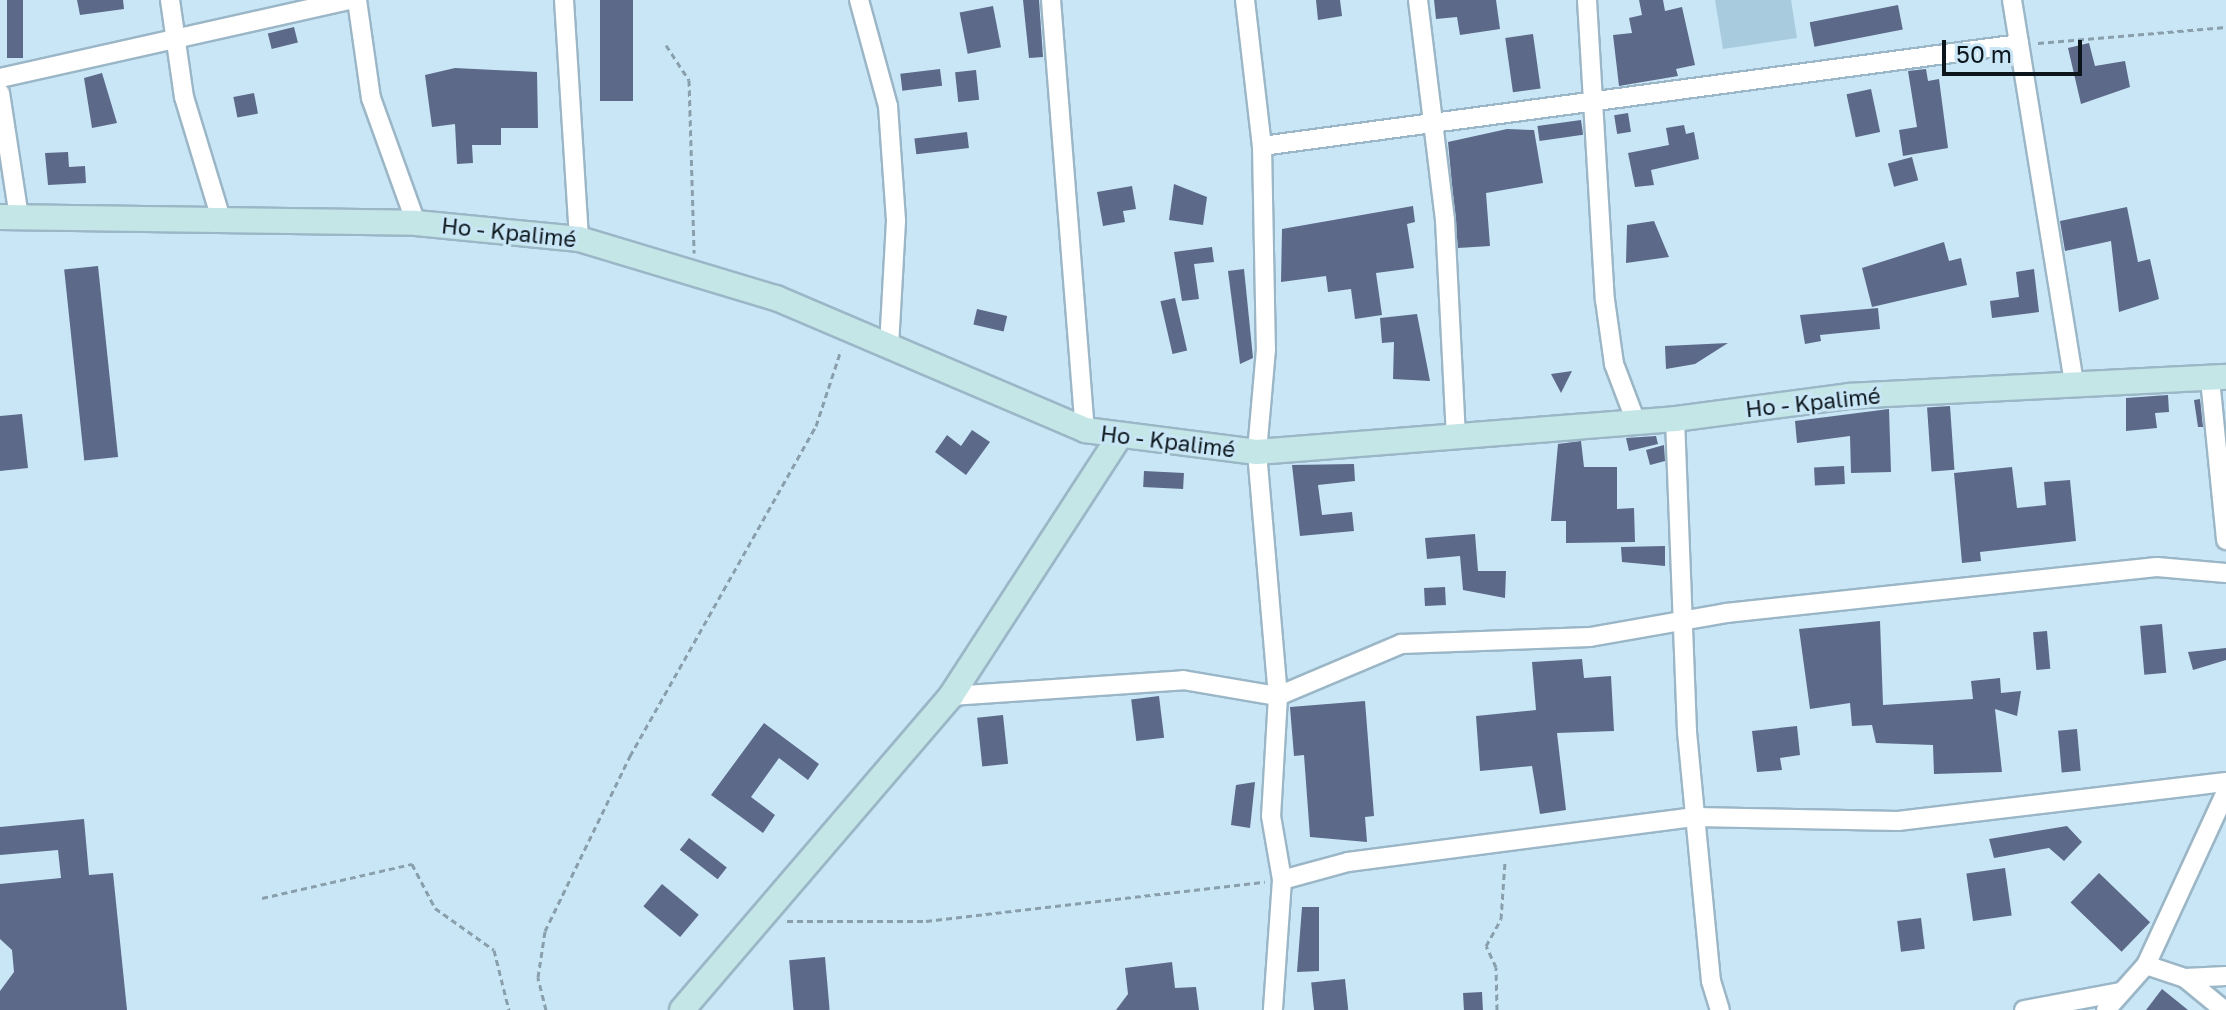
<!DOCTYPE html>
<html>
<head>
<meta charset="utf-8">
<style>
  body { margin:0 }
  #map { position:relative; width:2226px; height:1010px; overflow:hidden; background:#c9e6f6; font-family:"Golos Text",sans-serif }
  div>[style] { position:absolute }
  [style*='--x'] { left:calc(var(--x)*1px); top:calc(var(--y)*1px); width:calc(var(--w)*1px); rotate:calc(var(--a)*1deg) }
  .green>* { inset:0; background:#a9cbde }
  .building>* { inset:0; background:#5c6989; transform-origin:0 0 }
  .path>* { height:3px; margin-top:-1.5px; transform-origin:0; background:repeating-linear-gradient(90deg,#899fac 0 6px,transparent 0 10px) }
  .roads { filter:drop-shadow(2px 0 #9bb6c6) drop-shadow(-2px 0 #9bb6c6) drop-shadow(0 2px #9bb6c6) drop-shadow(0 -2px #9bb6c6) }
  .street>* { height:18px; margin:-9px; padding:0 9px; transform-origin:9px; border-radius:9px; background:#fff }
  .secondary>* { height:24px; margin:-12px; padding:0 12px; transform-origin:12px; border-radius:12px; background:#c4e6e7 }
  span { translate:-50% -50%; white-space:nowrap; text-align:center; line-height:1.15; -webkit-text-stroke:6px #c9e6f6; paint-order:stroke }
  .street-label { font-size:22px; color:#0b151b }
  .scale { position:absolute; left:1942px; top:40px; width:140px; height:36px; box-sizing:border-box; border:4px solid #0b151b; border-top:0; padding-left:10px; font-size:24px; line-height:28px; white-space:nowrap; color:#0b151b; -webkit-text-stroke:6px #c9e6f6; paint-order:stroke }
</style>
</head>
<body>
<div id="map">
  <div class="green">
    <i style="clip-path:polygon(1715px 0,1791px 0,1797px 38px,1723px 49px)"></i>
  </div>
  <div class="building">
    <i style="left:7px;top:0;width:16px;height:58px"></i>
    <i style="clip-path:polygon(77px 0,123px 0,124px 9px,80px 15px)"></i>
    <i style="left:600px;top:0;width:33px;height:101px"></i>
    <i style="clip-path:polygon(1023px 0,1039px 0,1043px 57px,1029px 58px)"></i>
    <i style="clip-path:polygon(1316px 0,1340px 0,1342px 16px,1318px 20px)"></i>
    <i style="clip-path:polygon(1434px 0,1496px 0,1500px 29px,1460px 35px,1457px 17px,1436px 19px)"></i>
    <i style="clip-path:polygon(1639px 0,1663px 0,1665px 11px,1682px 7px,1695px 65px,1676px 69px,1678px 76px,1619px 86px,1613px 35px,1632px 33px,1629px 18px,1642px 15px)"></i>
    <i style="left:1898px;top:5px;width:25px;height:90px;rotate:79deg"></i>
    <i style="left:993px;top:6px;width:42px;height:34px;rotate:79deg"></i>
    <i style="left:294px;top:27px;width:16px;height:27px;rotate:76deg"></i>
    <i style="left:1533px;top:34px;width:55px;height:28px;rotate:82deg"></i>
    <i style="clip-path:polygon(2089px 43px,2095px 66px,2125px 61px,2130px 87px,2081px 104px,2068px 48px)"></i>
    <i style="clip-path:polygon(455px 68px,537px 72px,538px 128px,501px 128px,501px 145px,472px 145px,473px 163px,457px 164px,455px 124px,432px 127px,425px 75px)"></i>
    <i style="left:940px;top:69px;width:17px;height:40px;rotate:83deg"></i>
    <i style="clip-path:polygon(1926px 69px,1928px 81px,1939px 79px,1948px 148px,1903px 156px,1899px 130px,1917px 127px,1908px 71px)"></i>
    <i style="left:976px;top:70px;width:30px;height:21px;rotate:84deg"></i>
    <i style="clip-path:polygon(102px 73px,117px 123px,92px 128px,84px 78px)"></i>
    <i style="left:1871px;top:89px;width:44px;height:25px;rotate:78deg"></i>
    <i style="left:254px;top:93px;width:21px;height:21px;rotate:79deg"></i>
    <i style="left:1628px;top:113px;width:19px;height:14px;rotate:81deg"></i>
    <i style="left:1581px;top:120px;width:15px;height:44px;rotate:82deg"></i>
    <i style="clip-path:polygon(1684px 125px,1686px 134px,1694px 132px,1699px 159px,1651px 170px,1654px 185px,1635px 187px,1628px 153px,1669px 145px,1666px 128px)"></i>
    <i style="clip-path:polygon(1507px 129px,1534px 130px,1543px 183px,1486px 193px,1490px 246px,1458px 248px,1448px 142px)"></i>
    <i style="left:967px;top:132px;width:16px;height:53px;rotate:83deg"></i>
    <i style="clip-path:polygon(68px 152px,69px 167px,85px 166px,86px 183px,48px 185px,45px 153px)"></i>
    <i style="left:1912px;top:157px;width:24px;height:25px;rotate:75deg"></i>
    <i style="clip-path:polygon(1174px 184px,1207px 197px,1203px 225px,1169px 220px)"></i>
    <i style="clip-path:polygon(1132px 186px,1136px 209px,1123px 211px,1125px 222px,1103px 226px,1097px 192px)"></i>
    <i style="clip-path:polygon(1413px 206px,1415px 222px,1407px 224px,1414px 268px,1376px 273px,1382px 315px,1355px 319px,1351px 289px,1328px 292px,1326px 276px,1281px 282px,1282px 229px)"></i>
    <i style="clip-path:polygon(2127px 207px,2138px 262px,2150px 259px,2159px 299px,2119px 312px,2111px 241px,2065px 251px,2060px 221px)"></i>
    <i style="clip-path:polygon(1654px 221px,1669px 257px,1626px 263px,1627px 225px)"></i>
    <i style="clip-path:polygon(1944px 242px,1949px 261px,1961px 258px,1967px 285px,1872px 307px,1862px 268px)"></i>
    <i style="clip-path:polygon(1212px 247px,1214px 262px,1194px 264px,1199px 299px,1182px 301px,1174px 252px)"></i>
    <i style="left:98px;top:266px;width:192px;height:34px;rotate:84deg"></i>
    <i style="clip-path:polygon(1244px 269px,1253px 358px,1240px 364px,1228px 271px)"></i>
    <i style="clip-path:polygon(2034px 269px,2039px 312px,1992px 318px,1990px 301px,2019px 297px,2016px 272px)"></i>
    <i style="left:1175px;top:298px;width:54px;height:15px;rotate:77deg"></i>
    <i style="clip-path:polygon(1878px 308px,1880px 329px,1820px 335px,1821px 341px,1805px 344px,1800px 315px)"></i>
    <i style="left:977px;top:309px;width:31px;height:16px;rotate:13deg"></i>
    <i style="clip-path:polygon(1417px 314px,1430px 381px,1393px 379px,1394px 342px,1382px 343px,1380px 318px)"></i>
    <i style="clip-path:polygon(1728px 343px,1695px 364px,1666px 369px,1665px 346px)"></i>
    <i style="clip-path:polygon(1572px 371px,1561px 393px,1551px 374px)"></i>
    <i style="clip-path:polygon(2168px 395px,2169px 412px,2155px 413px,2157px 428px,2126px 431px,2126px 398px)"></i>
    <i style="clip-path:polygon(2200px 399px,2203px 427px,2198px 427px,2194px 400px)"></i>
    <i style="left:1950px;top:406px;width:64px;height:23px;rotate:86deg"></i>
    <i style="clip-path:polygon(1889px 409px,1891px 472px,1851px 473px,1850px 436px,1797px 443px,1795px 421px)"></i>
    <i style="clip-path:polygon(22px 414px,28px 468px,0 471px,0 416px)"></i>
    <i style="clip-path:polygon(972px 430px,990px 442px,966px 475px,935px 452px,947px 435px,961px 446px)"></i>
    <i style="clip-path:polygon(1656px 436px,1658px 444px,1629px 451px,1626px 438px)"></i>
    <i style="clip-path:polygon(1581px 441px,1584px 467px,1617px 467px,1617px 509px,1634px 508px,1635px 542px,1566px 543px,1566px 521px,1551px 521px,1558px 444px)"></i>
    <i style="clip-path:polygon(1664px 445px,1665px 461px,1650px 465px,1646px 450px)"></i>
    <i style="clip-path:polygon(1354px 464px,1355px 481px,1318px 485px,1322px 515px,1352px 512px,1354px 531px,1300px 536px,1292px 465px)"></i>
    <i style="left:1844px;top:466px;width:18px;height:30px;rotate:87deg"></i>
    <i style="clip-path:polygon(2012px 467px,2017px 508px,2046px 505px,2044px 482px,2070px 480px,2076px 541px,1980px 552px,1981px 561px,1962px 563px,1954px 473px)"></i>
    <i style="left:1144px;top:471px;width:40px;height:16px;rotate:3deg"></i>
    <i style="clip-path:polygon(1475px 534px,1478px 571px,1506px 571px,1505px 598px,1463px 590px,1460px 556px,1427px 559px,1425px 538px)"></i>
    <i style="clip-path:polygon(1665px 546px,1665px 566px,1622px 562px,1621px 547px)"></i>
    <i style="left:1445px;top:587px;width:18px;height:21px;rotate:87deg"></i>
    <i style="clip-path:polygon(1880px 621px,1883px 705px,1973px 699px,1971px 681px,2000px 678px,2001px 693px,2021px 691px,2017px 716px,1995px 709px,2002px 772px,1934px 774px,1933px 745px,1876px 743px,1872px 725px,1852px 726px,1850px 703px,1810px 709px,1799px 629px)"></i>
    <i style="left:2162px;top:624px;width:49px;height:22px;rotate:85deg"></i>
    <i style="left:2047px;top:631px;width:38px;height:14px;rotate:85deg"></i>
    <i style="clip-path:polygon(2226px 648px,2226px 660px,2193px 670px,2188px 652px)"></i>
    <i style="clip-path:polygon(1582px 659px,1584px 678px,1611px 676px,1614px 731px,1557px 733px,1566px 810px,1540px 814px,1532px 766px,1480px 771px,1476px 716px,1536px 710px,1532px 662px)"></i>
    <i style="left:1159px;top:696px;width:42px;height:28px;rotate:83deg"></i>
    <i style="clip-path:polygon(1365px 701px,1374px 816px,1365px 817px,1367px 842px,1310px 837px,1304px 755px,1294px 756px,1290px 707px)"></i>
    <i style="left:1003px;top:715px;width:49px;height:26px;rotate:84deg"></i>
    <i style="clip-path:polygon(764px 723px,819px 764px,808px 780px,779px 758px,751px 797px,775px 815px,763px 833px,711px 795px)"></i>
    <i style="clip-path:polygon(1797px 726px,1800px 755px,1780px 758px,1782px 770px,1757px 772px,1752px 731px)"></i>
    <i style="left:2077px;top:729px;width:42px;height:19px;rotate:85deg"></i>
    <i style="clip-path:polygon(1255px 782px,1250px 828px,1231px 825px,1236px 785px)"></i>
    <i style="clip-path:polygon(84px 819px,89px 875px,113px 873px,127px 1010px,0 1010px,0 991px,14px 972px,12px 950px,0 939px,0 884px,61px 878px,58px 850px,0 855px,0 827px)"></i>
    <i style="clip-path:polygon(2067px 826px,2082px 842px,2064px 861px,2049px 848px,1994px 858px,1989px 839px)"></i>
    <i style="left:689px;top:838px;width:48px;height:15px;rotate:38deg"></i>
    <i style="left:2005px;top:868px;width:48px;height:39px;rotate:82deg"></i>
    <i style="left:2099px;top:873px;width:71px;height:41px;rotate:44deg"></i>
    <i style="left:662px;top:884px;width:48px;height:29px;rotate:40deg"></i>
    <i style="clip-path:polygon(1302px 907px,1319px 907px,1319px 971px,1297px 972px)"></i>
    <i style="left:1921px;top:918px;width:31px;height:24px;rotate:83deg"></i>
    <i style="left:825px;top:957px;width:53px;height:36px;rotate:85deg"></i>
    <i style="clip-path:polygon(1172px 962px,1175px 988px,1196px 987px,1199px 1010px,1116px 1010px,1128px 994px,1125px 968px)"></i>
    <i style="left:1345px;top:979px;width:31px;height:34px;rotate:84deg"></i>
    <i style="clip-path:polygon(2162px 989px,2188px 1010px,2146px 1010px)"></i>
    <i style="left:1482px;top:992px;width:18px;height:19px;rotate:87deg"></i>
  </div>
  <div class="path">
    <i style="--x:2038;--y:43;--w:189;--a:-4.9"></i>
    <i style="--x:666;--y:45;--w:42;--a:56.7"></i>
    <i style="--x:689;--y:80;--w:173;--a:88.3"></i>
    <i style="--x:262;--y:898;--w:154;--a:-12.8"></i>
    <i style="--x:412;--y:864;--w:50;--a:62.4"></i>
    <i style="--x:435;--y:908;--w:72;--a:35.4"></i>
    <i style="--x:494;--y:950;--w:62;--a:76"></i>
    <i style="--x:787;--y:921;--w:139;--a:0"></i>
    <i style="--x:926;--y:921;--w:341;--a:-6.6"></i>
    <i style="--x:546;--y:1010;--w:34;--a:-104"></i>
    <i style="--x:538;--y:977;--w:47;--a:-81.3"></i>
    <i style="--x:545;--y:931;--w:195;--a:-64.1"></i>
    <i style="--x:630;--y:756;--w:379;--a:-60.6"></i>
    <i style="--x:816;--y:426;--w:80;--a:-71.8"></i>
    <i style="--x:1497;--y:1010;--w:43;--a:-91.3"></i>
    <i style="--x:1496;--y:967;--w:23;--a:-115"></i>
    <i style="--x:1486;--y:946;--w:31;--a:-61"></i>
    <i style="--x:1501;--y:919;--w:57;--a:-86"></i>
  </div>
  <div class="roads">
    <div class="street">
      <i style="--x:170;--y:0;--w:98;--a:81.8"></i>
      <i style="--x:184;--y:97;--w:131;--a:73.1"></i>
      <i style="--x:357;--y:0;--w:99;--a:81.9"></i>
      <i style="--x:371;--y:98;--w:133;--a:70.2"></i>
      <i style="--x:564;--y:0;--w:239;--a:86.4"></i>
      <i style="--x:859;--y:0;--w:110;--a:74.7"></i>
      <i style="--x:888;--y:106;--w:115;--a:86"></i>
      <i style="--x:896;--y:221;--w:124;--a:93.2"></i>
      <i style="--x:1051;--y:0;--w:431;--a:85.5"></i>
      <i style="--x:1245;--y:0;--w:147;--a:83.4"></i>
      <i style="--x:1262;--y:146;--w:203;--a:88.9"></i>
      <i style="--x:1266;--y:349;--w:103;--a:95"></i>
      <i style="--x:1257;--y:452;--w:245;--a:85.1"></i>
      <i style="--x:1278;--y:696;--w:120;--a:93.3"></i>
      <i style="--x:1271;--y:816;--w:65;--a:80.2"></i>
      <i style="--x:1282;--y:880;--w:130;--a:94"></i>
      <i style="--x:1418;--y:0;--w:222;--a:83"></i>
      <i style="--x:1445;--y:220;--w:215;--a:87.1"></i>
      <i style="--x:1587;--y:0;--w:301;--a:86.6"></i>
      <i style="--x:1605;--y:300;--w:65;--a:82"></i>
      <i style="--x:1614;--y:364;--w:62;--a:69.2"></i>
      <i style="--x:2012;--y:0;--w:389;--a:80.8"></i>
      <i style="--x:0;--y:78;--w:358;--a:-12.6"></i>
      <i style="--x:0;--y:93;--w:125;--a:81.3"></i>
      <i style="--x:1262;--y:146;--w:764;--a:-7.67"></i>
      <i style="--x:2210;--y:379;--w:162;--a:84.3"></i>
      <i style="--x:1675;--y:419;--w:313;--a:87.8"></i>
      <i style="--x:1687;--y:732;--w:250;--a:84.5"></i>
      <i style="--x:1711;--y:981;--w:30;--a:73"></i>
      <i style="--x:951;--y:696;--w:233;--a:-3.9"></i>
      <i style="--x:1183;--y:680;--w:96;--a:9.6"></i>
      <i style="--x:1278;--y:696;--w:134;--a:-22.9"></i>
      <i style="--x:1401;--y:644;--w:189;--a:-2.1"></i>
      <i style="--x:1590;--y:637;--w:138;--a:-10"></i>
      <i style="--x:1726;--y:613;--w:433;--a:-6.1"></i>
      <i style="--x:2157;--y:567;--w:69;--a:5"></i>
      <i style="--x:1282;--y:880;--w:68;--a:-15.3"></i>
      <i style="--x:1348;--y:862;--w:350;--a:-7.4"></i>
      <i style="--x:1695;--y:817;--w:203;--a:1.1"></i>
      <i style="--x:1898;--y:821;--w:330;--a:-6.8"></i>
      <i style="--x:2146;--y:965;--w:41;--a:18.4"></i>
      <i style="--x:2185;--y:978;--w:50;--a:39.4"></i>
      <i style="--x:2185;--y:978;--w:41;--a:-2.8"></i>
      <i style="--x:2024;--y:1010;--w:99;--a:-10.5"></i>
      <i style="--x:2106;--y:1010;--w:60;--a:-48.4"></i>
      <i style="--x:2146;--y:965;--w:191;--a:-65.2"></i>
    </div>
    <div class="secondary">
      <i style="--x:0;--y:217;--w:416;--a:0.8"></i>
      <i style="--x:416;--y:223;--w:164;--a:5.6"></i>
      <i style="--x:579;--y:239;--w:206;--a:16.7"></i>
      <i style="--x:776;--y:298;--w:336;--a:23.1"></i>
      <i style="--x:1085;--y:430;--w:173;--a:7.3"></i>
      <i style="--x:1257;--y:452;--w:419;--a:-4.5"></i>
      <i style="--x:1675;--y:419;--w:176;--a:-7.5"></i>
      <i style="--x:1849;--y:396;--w:377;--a:-2.9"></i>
      <i style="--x:682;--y:1010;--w:413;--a:-49.4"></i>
      <i style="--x:951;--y:696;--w:306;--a:-57"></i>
    </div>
  </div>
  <div class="street-label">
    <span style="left:509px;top:232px;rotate:6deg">Ho - Kpalimé</span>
    <span style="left:1813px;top:402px;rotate:-6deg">Ho - Kpalimé</span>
    <span style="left:1168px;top:441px;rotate:7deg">Ho - Kpalimé</span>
  </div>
  <div class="scale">50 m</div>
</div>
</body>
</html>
